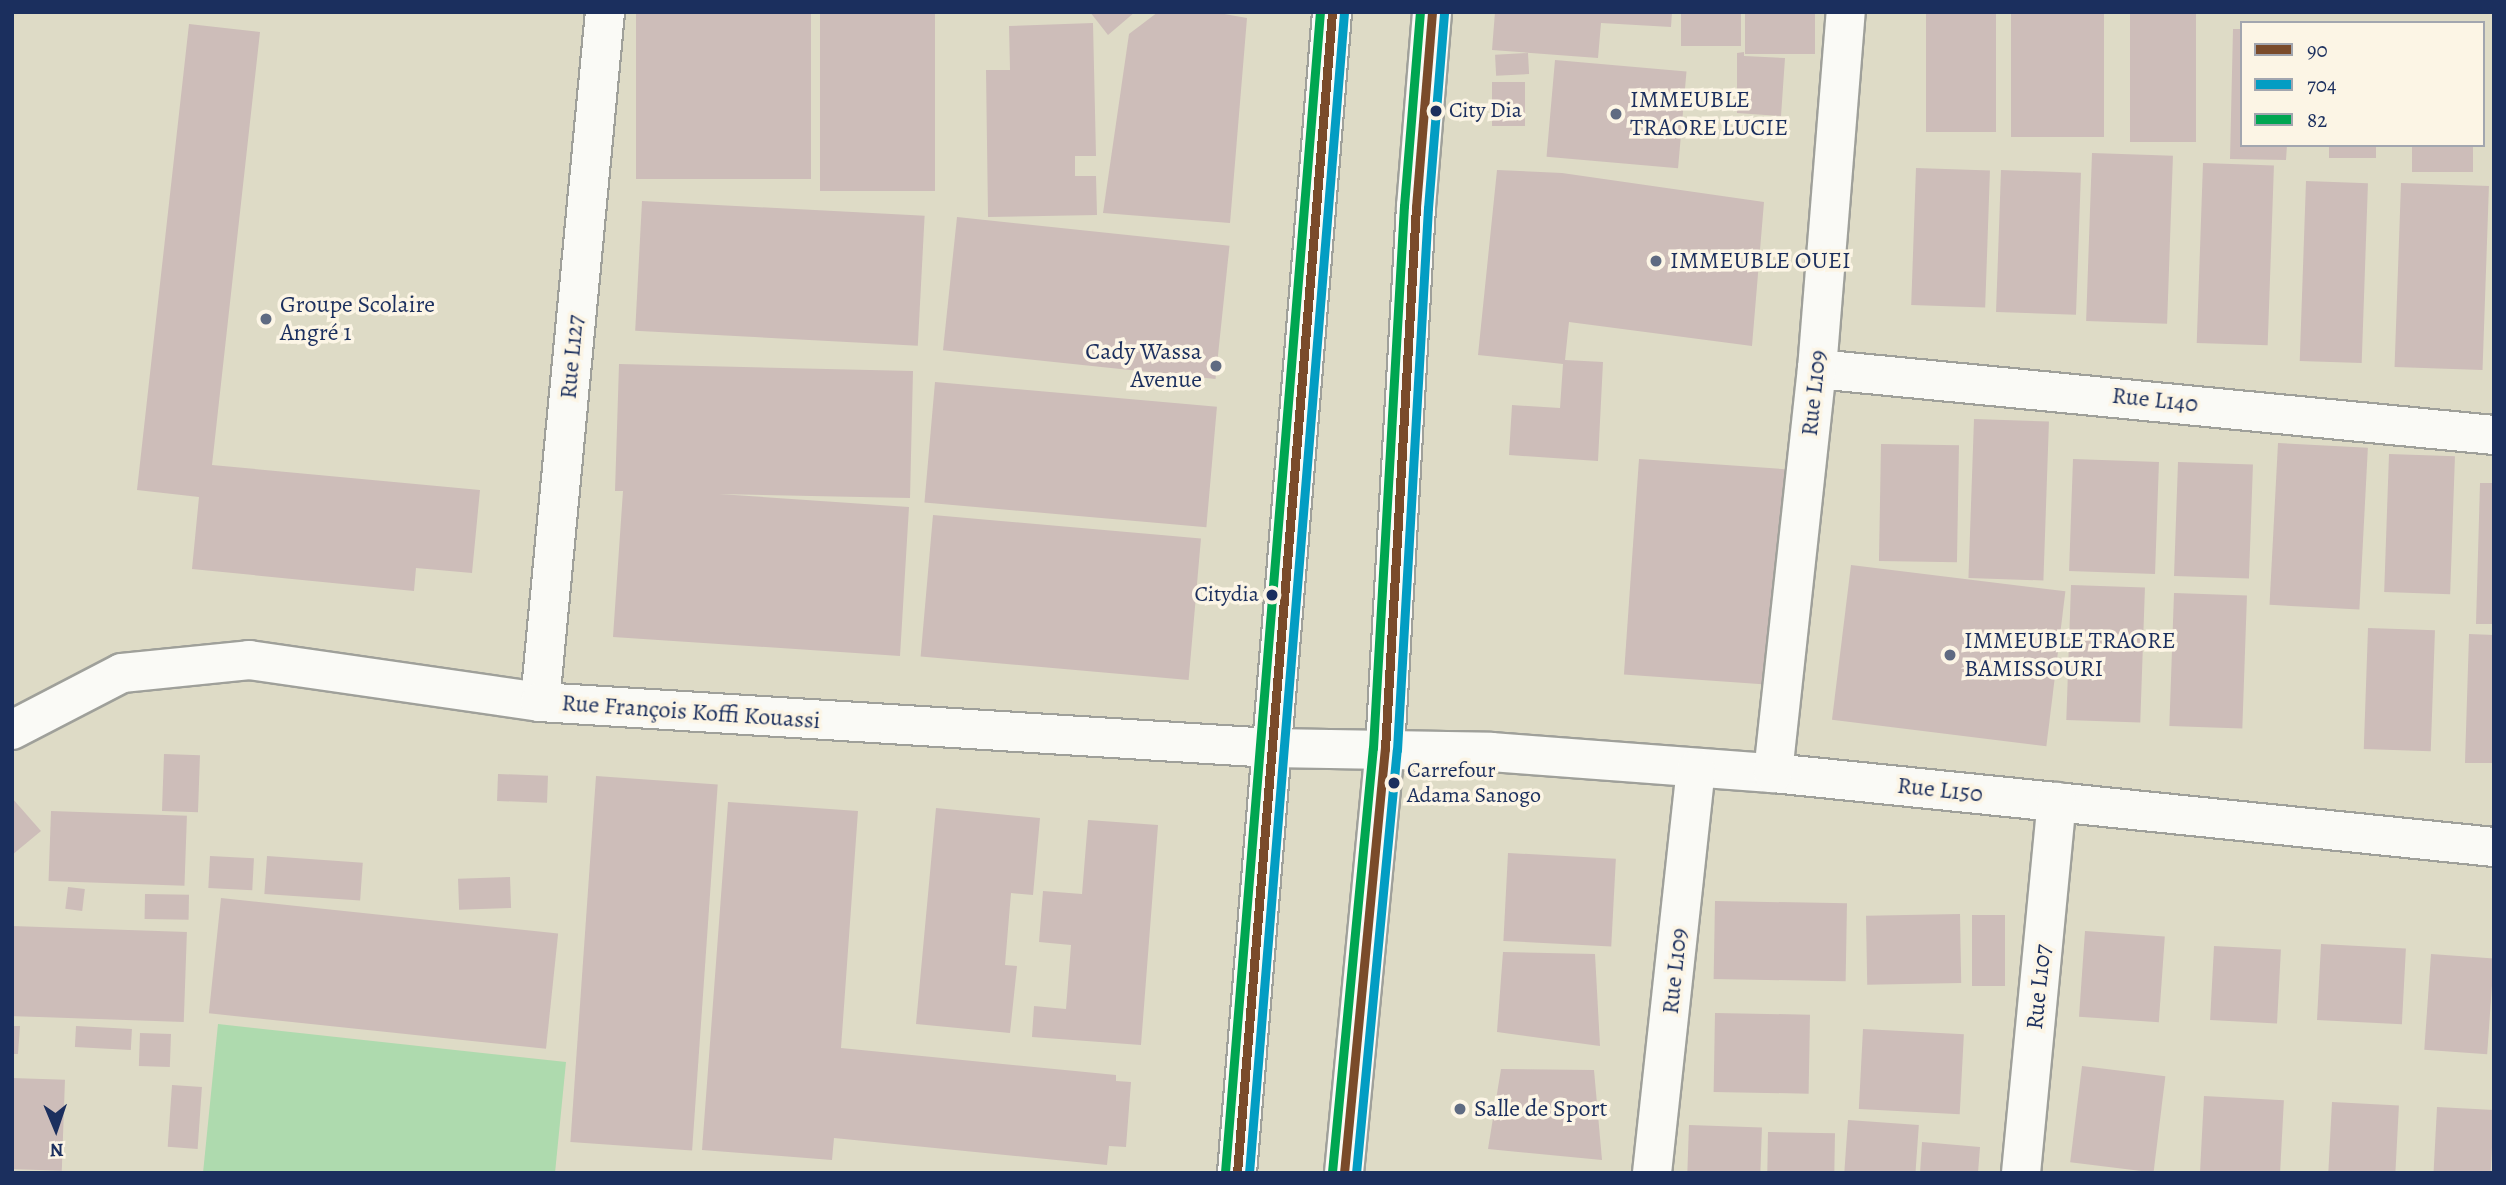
<!DOCTYPE html>
<html>
<head>
<meta charset="utf-8">
<style>
  body { margin:0 }
  #map { position:relative; width:2506px; height:1185px; overflow:hidden; background:#dedbc6; font-family:Alegreya,serif }
  div>[style] { position:absolute }
  [style*='--x'] { left:calc(var(--x)*1px); top:calc(var(--y)*1px); width:calc(var(--w)*1px); rotate:calc(var(--a)*1deg) }
  .green>* { inset:0; background:#aedaae }
  .building>* { inset:0; background:#cdbdb9; transform-origin:0 0 }
  .roads { filter:drop-shadow(2px 0 #9fa09a) drop-shadow(-2px 0 #9fa09a) drop-shadow(0 2px #9fa09a) drop-shadow(0 -2px #9fa09a) }
  .minor>* { height:38px; margin:-19px; padding:0 19px; transform-origin:19px; border-radius:19px; background:#fafaf6 }
  .major>* { height:38px; margin:-19px; padding:0 19px; transform-origin:19px; border-radius:19px; background:#fafaf6 }
  .bus-1>* { height:9px; margin:-4.5px; padding:0 4.5px; transform-origin:4.5px; border-radius:4.5px; background:#7a4b2a }
  .bus-2>* { height:9px; margin:-4.5px; padding:0 4.5px; transform-origin:4.5px; border-radius:4.5px; background:#039dc3 }
  .bus-3>* { height:9px; margin:-4.5px; padding:0 4.5px; transform-origin:4.5px; border-radius:4.5px; background:#00a651 }
  .dots>* { width:19px; height:19px; translate:-50% -50%; box-sizing:border-box; border:4px solid #fcf5e5; border-radius:50% }
  span { translate:-50% -50%; white-space:nowrap; text-align:center; line-height:1.15; -webkit-text-stroke:7px #fcf5e5; paint-order:stroke }
  .bus-label { font-size:22px; color:#1b2f5e }
  .left { translate:0 -50%; text-align:left }
  .right { translate:-100% -50%; text-align:right }
  .poi-label { font-size:24px; color:#1b2f5e }
  .street-label { font-size:24px; color:#1b2f5e }
  .frame { position:absolute; inset:0; border:14px solid #1b2f5e; pointer-events:none }
  .legend { position:absolute; left:2240px; top:21px; width:245px; height:126px; box-sizing:border-box; background:#fcf5e5; border:2px solid #a2a6af; margin:0; padding:9px 12px; list-style:none; font-size:21px; color:#1b2f5e }
  .legend li { display:flex; align-items:center; gap:14px; height:35px }
  .legend b { width:35px; border:2px solid #a2a6af }
  .north { position:absolute; left:21px; top:1094px; width:70px; height:70px; -webkit-text-stroke:5px #fcf5e5; paint-order:stroke; rotate:178deg; font-size:19px; font-weight:700; line-height:28px; text-align:center; color:#1b2f5e }
  .north::after { content:''; display:block; margin:auto; width:24px; height:32px; background:#1b2f5e; clip-path:polygon(50% 0,100% 100%,50% 72%,0 100%) }
</style>
</head>
<body>
<div id="map">
  <div class="green">
    <i style="clip-path:polygon(218px 1024px,566px 1062px,555px 1173px,203px 1173px)"></i>
  </div>
  <div class="building">
    <i style="left:636px;top:12px;width:175px;height:167px"></i>
    <i style="left:820px;top:12px;width:115px;height:179px"></i>
    <i style="clip-path:polygon(1090px 12px,1135px 12px,1108px 35px)"></i>
    <i style="clip-path:polygon(1158px 12px,1213px 12px,1247px 18px,1230px 223px,1103px 213px,1129px 34px)"></i>
    <i style="clip-path:polygon(1495px 12px,1672px 12px,1671px 27px,1601px 23px,1598px 58px,1492px 50px)"></i>
    <i style="left:1681px;top:12px;width:60px;height:34px"></i>
    <i style="left:1745px;top:12px;width:70px;height:42px"></i>
    <i style="left:1926px;top:12px;width:70px;height:120px"></i>
    <i style="left:2011px;top:12px;width:93px;height:125px"></i>
    <i style="left:2130px;top:12px;width:66px;height:130px"></i>
    <i style="clip-path:polygon(1093px 23px,1096px 156px,1075px 156px,1075px 176px,1096px 176px,1097px 215px,988px 217px,986px 70px,1010px 70px,1009px 26px)"></i>
    <i style="clip-path:polygon(189px 24px,260px 32px,212px 465px,480px 490px,472px 573px,416px 568px,414px 591px,192px 569px,199px 497px,137px 490px)"></i>
    <i style="clip-path:polygon(2233px 29px,2242px 29px,2242px 145px,2287px 145px,2286px 160px,2230px 159px)"></i>
    <i style="clip-path:polygon(1744px 52px,1744px 56px,1785px 58px,1781px 116px,1737px 113px,1737px 53px)"></i>
    <i style="left:1528px;top:53px;width:21px;height:33px;rotate:87deg"></i>
    <i style="left:1555px;top:60px;width:132px;height:97px;rotate:5deg"></i>
    <i style="left:1492px;top:82px;width:33px;height:44px"></i>
    <i style="left:2329px;top:145px;width:47px;height:13px"></i>
    <i style="left:2412px;top:145px;width:61px;height:27px"></i>
    <i style="left:2092px;top:153px;width:81px;height:168px;rotate:2deg"></i>
    <i style="left:2203px;top:163px;width:71px;height:180px;rotate:2deg"></i>
    <i style="left:1916px;top:168px;width:74px;height:137px;rotate:2deg"></i>
    <i style="clip-path:polygon(1497px 170px,1562px 173px,1764px 202px,1752px 346px,1569px 322px,1565px 360px,1603px 362px,1598px 461px,1509px 455px,1512px 405px,1560px 408px,1563px 364px,1478px 355px)"></i>
    <i style="left:2001px;top:170px;width:80px;height:142px;rotate:2deg"></i>
    <i style="left:2306px;top:181px;width:62px;height:180px;rotate:2deg"></i>
    <i style="left:2401px;top:183px;width:88px;height:184px;rotate:2deg"></i>
    <i style="left:642px;top:201px;width:283px;height:130px;rotate:3deg"></i>
    <i style="left:957px;top:217px;width:274px;height:134px;rotate:6deg"></i>
    <i style="clip-path:polygon(619px 364px,913px 371px,910px 498px,719px 494px,909px 507px,900px 656px,613px 637px,623px 491px,615px 491px)"></i>
    <i style="left:935px;top:382px;width:283px;height:121px;rotate:5deg"></i>
    <i style="left:1974px;top:419px;width:75px;height:159px;rotate:2deg"></i>
    <i style="left:2278px;top:443px;width:90px;height:162px;rotate:3deg"></i>
    <i style="left:1881px;top:444px;width:78px;height:117px;rotate:1deg"></i>
    <i style="left:2389px;top:454px;width:66px;height:138px;rotate:2deg"></i>
    <i style="left:1639px;top:459px;width:146px;height:216px;rotate:4deg"></i>
    <i style="left:2073px;top:459px;width:86px;height:112px;rotate:2deg"></i>
    <i style="left:2178px;top:462px;width:75px;height:114px;rotate:2deg"></i>
    <i style="clip-path:polygon(2480px 483px,2494px 483px,2494px 624px,2476px 624px)"></i>
    <i style="left:933px;top:515px;width:269px;height:142px;rotate:5deg"></i>
    <i style="left:1851px;top:565px;width:216px;height:156px;rotate:7deg"></i>
    <i style="left:2071px;top:585px;width:74px;height:135px;rotate:2deg"></i>
    <i style="left:2174px;top:593px;width:73px;height:133px;rotate:2deg"></i>
    <i style="left:2368px;top:628px;width:67px;height:121px;rotate:2deg"></i>
    <i style="clip-path:polygon(2469px 634px,2494px 635px,2494px 763px,2465px 763px)"></i>
    <i style="left:164px;top:754px;width:36px;height:57px;rotate:2deg"></i>
    <i style="left:498px;top:774px;width:50px;height:27px;rotate:2deg"></i>
    <i style="left:596px;top:776px;width:122px;height:367px;rotate:4deg"></i>
    <i style="clip-path:polygon(12px 798px,41px 831px,12px 855px)"></i>
    <i style="clip-path:polygon(728px 802px,858px 811px,841px 1048px,1116px 1075px,1116px 1081px,1131px 1082px,1126px 1147px,1109px 1146px,1107px 1165px,834px 1138px,832px 1160px,702px 1150px)"></i>
    <i style="clip-path:polygon(936px 808px,1040px 818px,1033px 895px,1011px 893px,1005px 965px,1017px 966px,1010px 1033px,916px 1024px)"></i>
    <i style="left:51px;top:811px;width:136px;height:70px;rotate:2deg"></i>
    <i style="clip-path:polygon(1088px 820px,1158px 825px,1141px 1045px,1032px 1037px,1034px 1006px,1066px 1009px,1071px 945px,1039px 942px,1043px 891px,1082px 894px)"></i>
    <i style="left:1508px;top:853px;width:108px;height:88px;rotate:3deg"></i>
    <i style="left:210px;top:856px;width:44px;height:32px;rotate:3deg"></i>
    <i style="left:267px;top:856px;width:96px;height:38px;rotate:4deg"></i>
    <i style="left:510px;top:877px;width:31px;height:52px;rotate:88deg"></i>
    <i style="left:68px;top:887px;width:17px;height:22px;rotate:7deg"></i>
    <i style="left:145px;top:894px;width:44px;height:25px;rotate:1deg"></i>
    <i style="left:221px;top:898px;width:339px;height:116px;rotate:6deg"></i>
    <i style="left:1715px;top:901px;width:132px;height:78px;rotate:1deg"></i>
    <i style="left:1960px;top:914px;width:69px;height:94px;rotate:89deg"></i>
    <i style="left:1972px;top:915px;width:33px;height:71px"></i>
    <i style="left:12px;top:926px;width:175px;height:90px;rotate:2deg"></i>
    <i style="left:2085px;top:931px;width:80px;height:86px;rotate:4deg"></i>
    <i style="left:2321px;top:944px;width:85px;height:76px;rotate:3deg"></i>
    <i style="left:2214px;top:946px;width:67px;height:74px;rotate:3deg"></i>
    <i style="clip-path:polygon(1503px 952px,1595px 954px,1600px 1046px,1497px 1032px)"></i>
    <i style="left:2431px;top:954px;width:63px;height:96px;rotate:4deg"></i>
    <i style="left:1715px;top:1013px;width:95px;height:79px;rotate:1deg"></i>
    <i style="clip-path:polygon(12px 1026px,20px 1026px,18px 1054px,12px 1054px)"></i>
    <i style="left:76px;top:1026px;width:56px;height:21px;rotate:3deg"></i>
    <i style="left:1863px;top:1029px;width:101px;height:80px;rotate:3deg"></i>
    <i style="left:140px;top:1033px;width:31px;height:33px;rotate:2deg"></i>
    <i style="left:2082px;top:1066px;width:84px;height:97px;rotate:7deg"></i>
    <i style="clip-path:polygon(1501px 1069px,1594px 1070px,1602px 1160px,1488px 1149px)"></i>
    <i style="left:12px;top:1078px;width:53px;height:91px;rotate:2deg"></i>
    <i style="left:172px;top:1085px;width:30px;height:62px;rotate:4deg"></i>
    <i style="left:2204px;top:1096px;width:80px;height:77px;rotate:3deg"></i>
    <i style="left:2332px;top:1102px;width:67px;height:71px;rotate:3deg"></i>
    <i style="left:2437px;top:1107px;width:57px;height:66px;rotate:3deg"></i>
    <i style="left:1848px;top:1120px;width:71px;height:53px;rotate:4deg"></i>
    <i style="left:1689px;top:1125px;width:73px;height:48px;rotate:2deg"></i>
    <i style="left:1768px;top:1132px;width:67px;height:41px;rotate:1deg"></i>
    <i style="clip-path:polygon(1922px 1142px,1980px 1147px,1978px 1173px,1920px 1173px)"></i>
  </div>
  <div class="roads">
    <div class="minor">
      <i style="--x:1817;--y:369;--w:680;--a:5.57"></i>
      <i style="--x:540;--y:702;--w:693;--a:-84.62"></i>
      <i style="--x:12;--y:730;--w:124;--a:-27.4"></i>
      <i style="--x:122;--y:673;--w:128;--a:-5.8"></i>
      <i style="--x:249;--y:660;--w:294;--a:8.2"></i>
      <i style="--x:540;--y:702;--w:732;--a:3.6"></i>
      <i style="--x:1271;--y:748;--w:220;--a:1"></i>
      <i style="--x:1491;--y:752;--w:283;--a:4.3"></i>
      <i style="--x:1773;--y:773;--w:725;--a:5.86"></i>
      <i style="--x:1773;--y:773;--w:406;--a:-83.8"></i>
      <i style="--x:1817;--y:369;--w:358;--a:-85.4"></i>
      <i style="--x:1652;--y:1173;--w:406;--a:-83.8"></i>
      <i style="--x:2021;--y:1173;--w:373;--a:-84.5"></i>
    </div>
    <div class="major">
      <i style="--x:1237;--y:1173;--w:1165;--a:-85.32"></i>
      <i style="--x:1344;--y:1173;--w:426;--a:-84.5"></i>
      <i style="--x:1385;--y:749;--w:543;--a:-86.73"></i>
      <i style="--x:1416;--y:207;--w:196;--a:-85.3"></i>
    </div>
  </div>
  <div class="bus-1">
    <i style="--x:1237;--y:1173;--w:1165;--a:-85.32"></i>
    <i style="--x:1344;--y:1173;--w:426;--a:-84.5"></i>
    <i style="--x:1385;--y:749;--w:543;--a:-86.73"></i>
    <i style="--x:1416;--y:207;--w:196;--a:-85.3"></i>
  </div>
  <div class="bus-2">
    <i style="--x:1249;--y:1173;--w:1164;--a:-85.32"></i>
    <i style="--x:1356;--y:1173;--w:425;--a:-84.5"></i>
    <i style="--x:1397;--y:750;--w:543;--a:-86.73"></i>
    <i style="--x:1428;--y:208;--w:196;--a:-85.3"></i>
  </div>
  <div class="bus-3">
    <i style="--x:1225;--y:1172;--w:1164;--a:-85.32"></i>
    <i style="--x:1332;--y:1172;--w:426;--a:-84.5"></i>
    <i style="--x:1373;--y:748;--w:543;--a:-86.73"></i>
    <i style="--x:1404;--y:206;--w:195;--a:-85.3"></i>
  </div>
  <div class="dots">
    <i style="left:1436px;top:111px;background:#1b2f5e"></i>
    <i style="left:1616px;top:114px;background:#5f6b82"></i>
    <i style="left:1656px;top:261px;background:#5f6b82"></i>
    <i style="left:266px;top:319px;background:#5f6b82"></i>
    <i style="left:1216px;top:366px;background:#5f6b82"></i>
    <i style="left:1272px;top:595px;background:#1b2f5e"></i>
    <i style="left:1950px;top:655px;background:#5f6b82"></i>
    <i style="left:1394px;top:783px;background:#1b2f5e"></i>
    <i style="left:1460px;top:1109px;background:#5f6b82"></i>
  </div>
  <div class="bus-label">
    <span class="left" style="left:1449px;top:111px">City Dia</span>
    <span class="right" style="left:1259px;top:595px">Citydia</span>
    <span class="left" style="left:1407px;top:783px">Carrefour<br>Adama Sanogo</span>
  </div>
  <div class="poi-label">
    <span class="left" style="left:1630px;top:114px">IMMEUBLE<br>TRAORE LUCIE</span>
    <span class="left" style="left:1670px;top:261px">IMMEUBLE OUEI</span>
    <span class="left" style="left:280px;top:319px">Groupe Scolaire<br>Angré 1</span>
    <span class="right" style="left:1202px;top:366px">Cady Wassa<br>Avenue</span>
    <span class="left" style="left:1964px;top:655px">IMMEUBLE TRAORE<br>BAMISSOURI</span>
    <span class="left" style="left:1474px;top:1109px">Salle de Sport</span>
  </div>
  <div class="street-label">
    <span style="left:572px;top:357px;rotate:-85deg">Rue L127</span>
    <span style="left:1814px;top:393px;rotate:-84deg">Rue L109</span>
    <span style="left:2155px;top:400px;rotate:6deg">Rue L140</span>
    <span style="left:691px;top:712px;rotate:4deg">Rue François Koffi Kouassi</span>
    <span style="left:1940px;top:790px;rotate:6deg">Rue L150</span>
    <span style="left:1675px;top:971px;rotate:-84deg">Rue L109</span>
    <span style="left:2039px;top:987px;rotate:-84deg">Rue L107</span>
  </div>
  <div class="frame"></div>
  <ul class="legend">
  <li><b style="height:9px;background:#7a4b2a"></b>90</li>
  <li><b style="height:9px;background:#039dc3"></b>704</li>
  <li><b style="height:9px;background:#00a651"></b>82</li>
  </ul>
  <div class="north">N</div>
</div>
</body>
</html>
